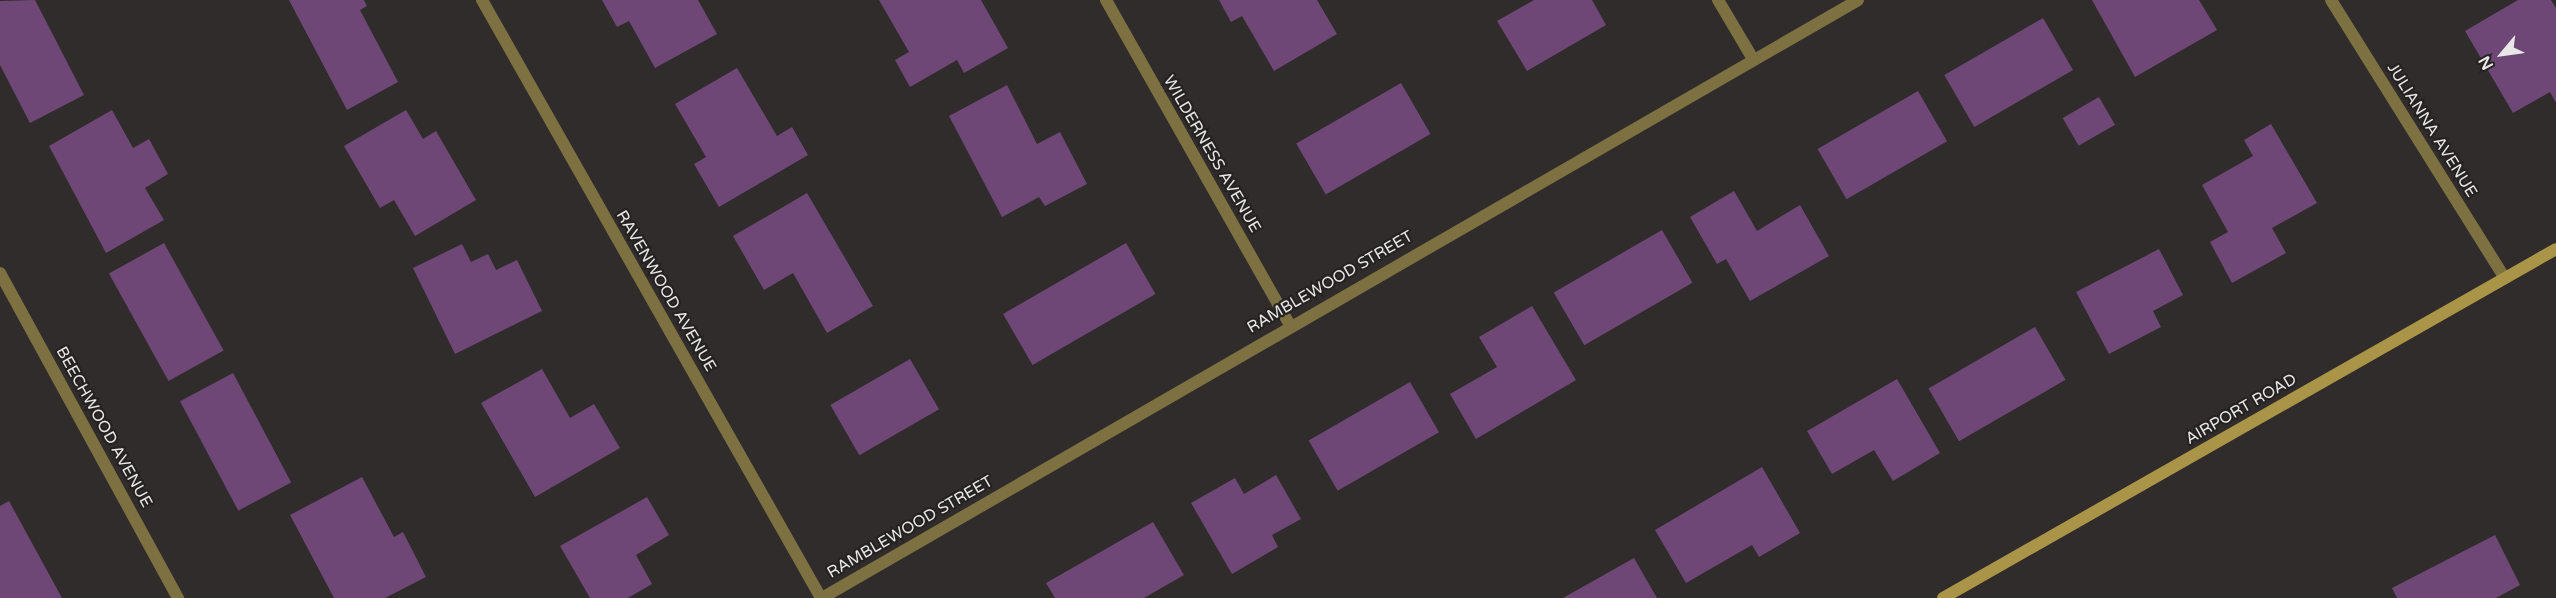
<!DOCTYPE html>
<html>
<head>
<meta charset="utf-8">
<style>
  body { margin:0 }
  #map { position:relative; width:2556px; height:598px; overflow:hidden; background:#2f2c2b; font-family:"Varela Round",sans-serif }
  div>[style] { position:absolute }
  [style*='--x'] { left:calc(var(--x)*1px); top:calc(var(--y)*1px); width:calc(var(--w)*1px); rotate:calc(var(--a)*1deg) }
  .building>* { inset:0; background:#6e4776; transform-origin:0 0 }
  .minor>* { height:12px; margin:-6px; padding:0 6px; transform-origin:6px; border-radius:6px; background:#7d7041 }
  .secondary>* { height:12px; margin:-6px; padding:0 6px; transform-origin:6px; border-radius:6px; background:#aa9447 }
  span { translate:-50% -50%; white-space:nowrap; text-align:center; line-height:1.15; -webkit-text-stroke:4.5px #252321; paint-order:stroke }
  .street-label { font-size:16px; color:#e9e7e7 }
  .north { position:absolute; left:2472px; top:24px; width:60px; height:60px; -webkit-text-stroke:4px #252321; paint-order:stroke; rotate:241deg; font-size:16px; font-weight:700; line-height:24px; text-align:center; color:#e9e7e7 }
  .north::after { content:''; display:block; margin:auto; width:21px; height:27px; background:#e9e7e7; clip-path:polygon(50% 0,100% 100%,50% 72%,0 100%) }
</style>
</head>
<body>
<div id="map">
  <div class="building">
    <i style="clip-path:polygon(35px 0,84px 95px,30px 123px,0 65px,0 1px)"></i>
    <i style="clip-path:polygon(289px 0,364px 0,367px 6px,360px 10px,398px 82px,347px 110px)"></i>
    <i style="clip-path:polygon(602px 0,698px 0,717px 34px,655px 68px,629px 21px,617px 27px)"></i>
    <i style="clip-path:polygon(879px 0,981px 0,1008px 48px,964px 73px,957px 60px,910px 87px,895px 60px,909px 52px)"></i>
    <i style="clip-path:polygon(1219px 0,1317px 0,1337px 34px,1274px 71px,1242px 16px,1231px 22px)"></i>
    <i style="clip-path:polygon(1534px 0,1592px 0,1606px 25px,1527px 71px,1497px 21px)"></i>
    <i style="clip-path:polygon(2092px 0,2199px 0,2217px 30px,2135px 77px)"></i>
    <i style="clip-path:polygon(2518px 0,2551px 0,2556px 8px,2556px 103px,2550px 92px,2513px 113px,2465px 31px)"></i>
    <i style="left:2043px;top:18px;width:60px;height:114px;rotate:60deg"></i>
    <i style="clip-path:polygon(737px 68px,777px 136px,792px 127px,808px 155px,719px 207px,694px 164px,706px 157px,675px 104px)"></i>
    <i style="left:1401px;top:83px;width:59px;height:121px;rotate:60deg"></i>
    <i style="clip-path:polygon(1007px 85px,1037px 144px,1060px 132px,1087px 184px,1045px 206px,1039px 197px,1002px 217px,949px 116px)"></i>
    <i style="left:1918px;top:91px;width:58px;height:116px;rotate:60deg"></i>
    <i style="left:2099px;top:97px;width:32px;height:42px;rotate:60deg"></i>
    <i style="clip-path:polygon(112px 110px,133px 148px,149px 139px,168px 174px,145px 188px,164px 220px,106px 253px,49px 146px)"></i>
    <i style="clip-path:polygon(406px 110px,423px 139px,436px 131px,476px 200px,415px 236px,394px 200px,380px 208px,344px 146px)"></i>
    <i style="clip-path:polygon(2271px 124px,2317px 203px,2272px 228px,2286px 253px,2232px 283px,2210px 242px,2228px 232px,2202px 185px,2253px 156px,2244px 140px)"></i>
    <i style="clip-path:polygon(1734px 191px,1757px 231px,1800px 205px,1829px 256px,1750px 301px,1726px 259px,1717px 264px,1690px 217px)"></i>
    <i style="clip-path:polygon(807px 193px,873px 306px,827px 333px,793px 273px,764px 290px,733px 236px)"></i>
    <i style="left:1662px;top:230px;width:61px;height:125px;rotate:60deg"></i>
    <i style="left:164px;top:243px;width:123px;height:63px;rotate:61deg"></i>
    <i style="left:1126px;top:243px;width:59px;height:142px;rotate:60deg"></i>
    <i style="clip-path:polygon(462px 244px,471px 262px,488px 254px,496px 270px,517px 260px,542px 311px,455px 354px,413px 268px)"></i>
    <i style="clip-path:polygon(2159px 249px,2183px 295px,2153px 311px,2161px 327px,2109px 354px,2076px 292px)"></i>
    <i style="clip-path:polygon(1532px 306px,1576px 380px,1476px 439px,1450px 394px,1497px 367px,1479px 337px)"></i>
    <i style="left:2035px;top:327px;width:61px;height:123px;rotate:60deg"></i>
    <i style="left:910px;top:359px;width:58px;height:92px;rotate:60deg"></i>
    <i style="clip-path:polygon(542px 369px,570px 418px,594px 404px,620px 448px,535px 497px,481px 403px)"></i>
    <i style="left:233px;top:373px;width:124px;height:60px;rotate:62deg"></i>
    <i style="clip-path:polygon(1897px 379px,1940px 453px,1893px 481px,1874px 450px,1832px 474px,1807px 431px)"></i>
    <i style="left:1410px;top:382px;width:58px;height:117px;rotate:60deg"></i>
    <i style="clip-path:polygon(1762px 467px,1800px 533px,1759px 557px,1752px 545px,1686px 583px,1655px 530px)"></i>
    <i style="clip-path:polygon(1276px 475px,1301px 519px,1272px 535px,1278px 547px,1232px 574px,1191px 503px,1235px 478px,1244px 494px)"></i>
    <i style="clip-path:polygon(362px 477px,394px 537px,403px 532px,426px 577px,385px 598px,334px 598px,290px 515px)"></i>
    <i style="clip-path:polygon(647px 497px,669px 535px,636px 555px,652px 584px,628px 598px,590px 598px,560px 546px)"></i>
    <i style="clip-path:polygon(9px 501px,62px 598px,0 598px,0 506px)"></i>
    <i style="clip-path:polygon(1153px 522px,1184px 575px,1144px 598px,1055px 598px,1046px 583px)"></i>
    <i style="clip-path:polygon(2495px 535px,2520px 585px,2496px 598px,2397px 598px,2392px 588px)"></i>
    <i style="clip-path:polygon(1634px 558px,1657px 598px,1563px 598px)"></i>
  </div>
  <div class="minor">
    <i style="--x:482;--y:0;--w:687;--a:60.45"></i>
    <i style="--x:1106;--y:0;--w:371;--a:60.5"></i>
    <i style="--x:1718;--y:0;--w:69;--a:59.3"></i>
    <i style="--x:2331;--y:0;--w:328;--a:58"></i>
    <i style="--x:0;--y:273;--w:371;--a:61.3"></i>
    <i style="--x:822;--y:598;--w:1196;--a:-29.99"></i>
  </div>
  <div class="secondary">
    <i style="--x:1943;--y:598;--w:705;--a:-29.65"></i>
  </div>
  <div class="street-label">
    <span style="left:2432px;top:130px;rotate:58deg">JULIANNA AVENUE</span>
    <span style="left:1212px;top:154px;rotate:60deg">WILDERNESS AVENUE</span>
    <span style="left:1330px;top:282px;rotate:-30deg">RAMBLEWOOD STREET</span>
    <span style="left:666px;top:291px;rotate:60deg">RAVENWOOD AVENUE</span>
    <span style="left:2241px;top:409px;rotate:-30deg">AIRPORT ROAD</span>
    <span style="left:104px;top:427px;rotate:61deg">BEECHWOOD AVENUE</span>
    <span style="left:910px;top:527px;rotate:-30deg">RAMBLEWOOD STREET</span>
  </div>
  <div class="north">N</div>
</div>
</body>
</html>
